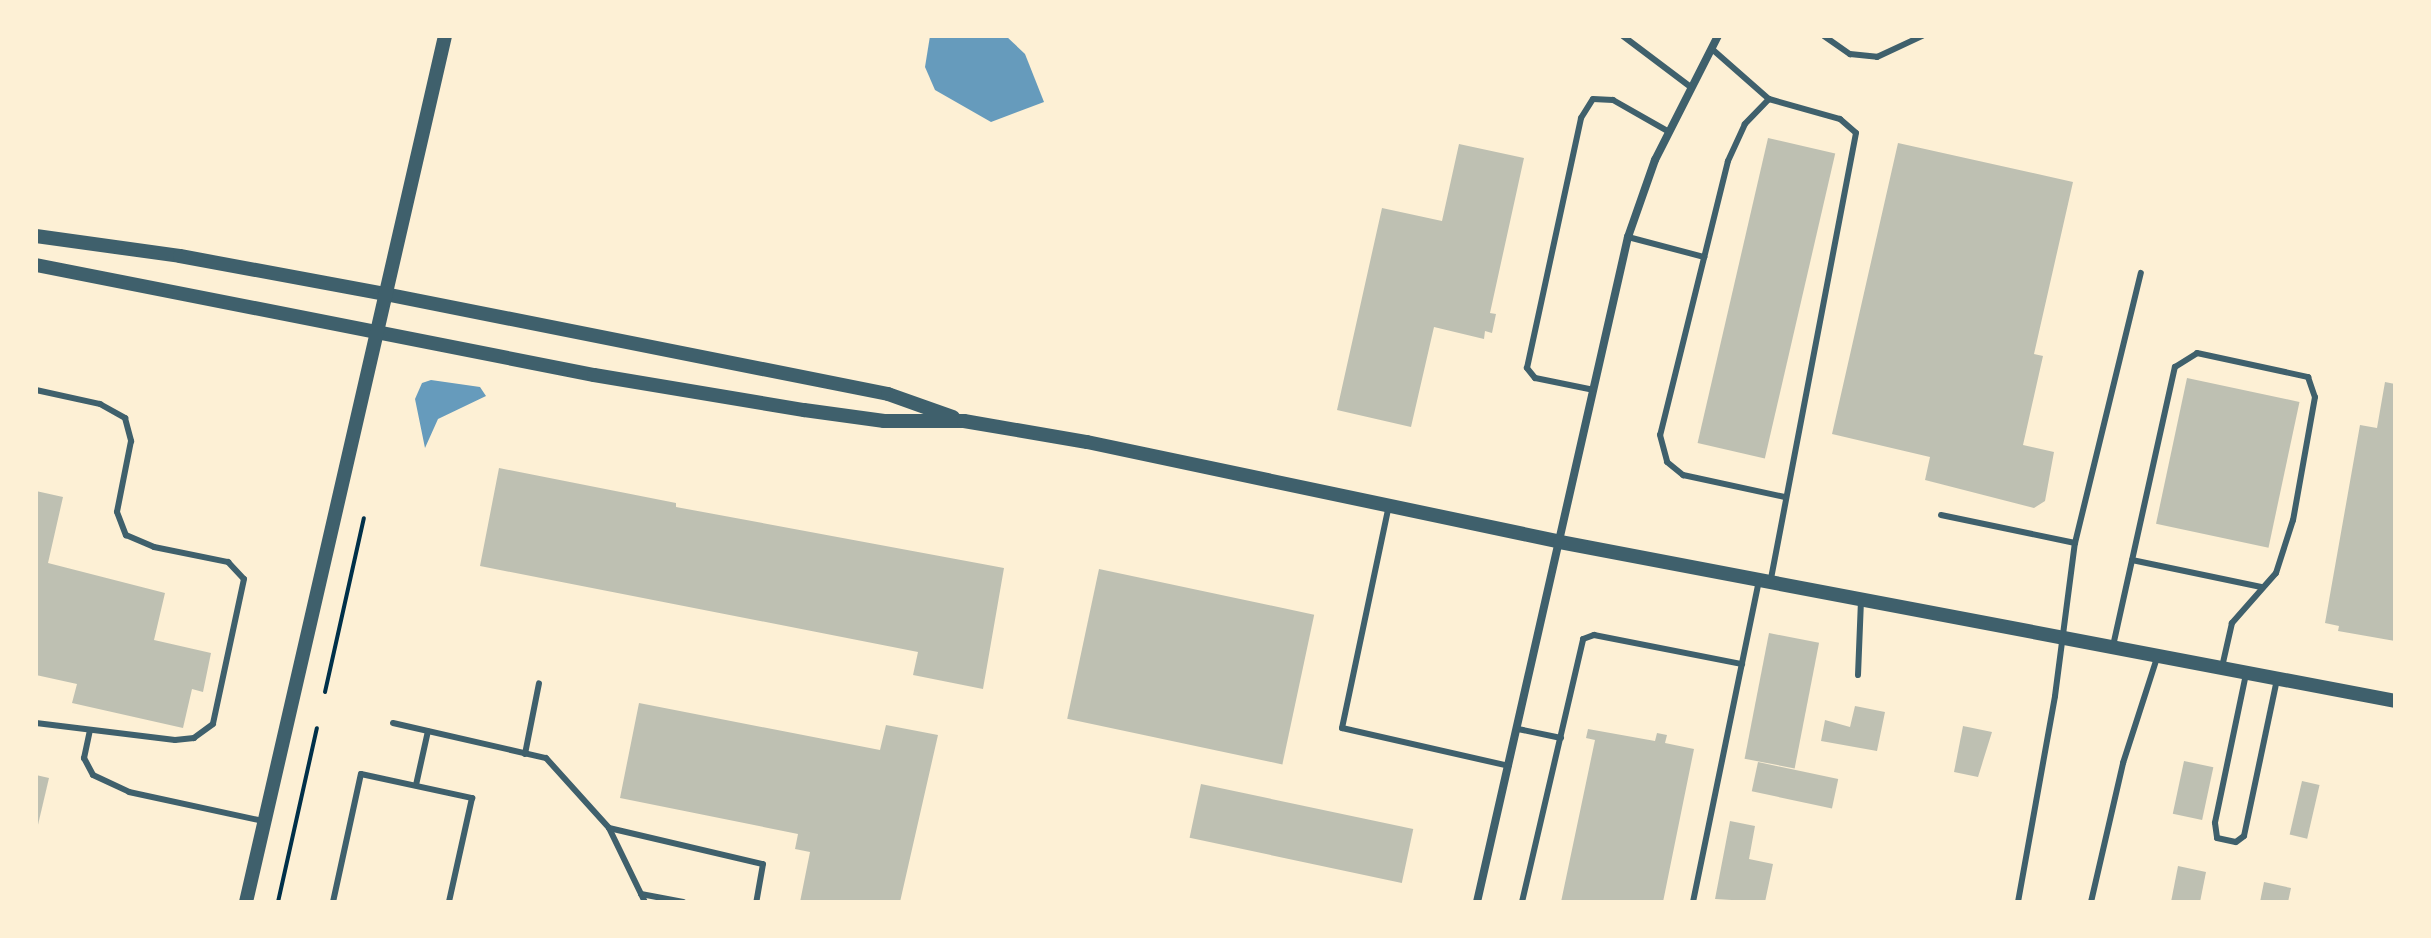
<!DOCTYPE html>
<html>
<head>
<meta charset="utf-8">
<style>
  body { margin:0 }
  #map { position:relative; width:2431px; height:938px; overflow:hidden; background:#fdf0d5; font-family:"Archivo Narrow",sans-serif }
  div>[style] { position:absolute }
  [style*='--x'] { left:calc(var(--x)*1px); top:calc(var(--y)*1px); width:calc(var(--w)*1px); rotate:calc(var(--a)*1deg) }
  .water>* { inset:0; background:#669bbc }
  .building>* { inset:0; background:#bec0b2; transform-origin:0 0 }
  .path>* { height:4px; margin:-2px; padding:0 2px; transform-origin:2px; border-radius:2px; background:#003049 }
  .service>* { height:6px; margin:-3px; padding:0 3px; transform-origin:3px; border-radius:3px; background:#3f606c }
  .minor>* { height:8px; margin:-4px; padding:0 4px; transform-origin:4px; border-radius:4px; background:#3f606c }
  .tertiary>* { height:14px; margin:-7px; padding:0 7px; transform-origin:7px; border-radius:7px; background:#3f606c }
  span { translate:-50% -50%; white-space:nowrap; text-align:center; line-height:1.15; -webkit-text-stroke:6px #fdf0d5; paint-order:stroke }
  .frame { position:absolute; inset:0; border:38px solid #fdf0d5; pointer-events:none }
</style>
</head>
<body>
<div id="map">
  <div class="water">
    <i style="clip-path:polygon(930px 36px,1006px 36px,1025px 54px,1044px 102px,991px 122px,935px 90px,925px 67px)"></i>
    <i style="clip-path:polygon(431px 380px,480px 387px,486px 396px,438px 419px,425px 448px,415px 399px,422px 383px)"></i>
  </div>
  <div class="building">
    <i style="left:1768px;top:138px;width:69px;height:313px;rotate:13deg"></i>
    <i style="clip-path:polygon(1898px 143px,2073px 182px,2034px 354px,2043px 356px,2023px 445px,2054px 452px,2045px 501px,2034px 508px,1925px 480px,1930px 457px,1832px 434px)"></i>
    <i style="clip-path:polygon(1459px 144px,1524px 158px,1490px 313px,1496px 314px,1492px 333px,1485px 331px,1484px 339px,1434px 327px,1411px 427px,1337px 410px,1382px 208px,1442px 221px)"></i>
    <i style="left:2187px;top:378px;width:115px;height:149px;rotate:12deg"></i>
    <i style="clip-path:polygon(2385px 382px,2395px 384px,2395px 641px,2338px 631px,2339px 626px,2325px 623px,2360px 425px,2377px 428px)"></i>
    <i style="clip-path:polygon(499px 468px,676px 503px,676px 507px,1004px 568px,983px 689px,913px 675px,918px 652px,480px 566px)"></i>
    <i style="clip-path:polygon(36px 491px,63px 497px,48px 563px,165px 593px,154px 640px,211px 653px,203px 692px,192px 689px,183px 728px,72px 703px,77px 684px,36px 675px)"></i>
    <i style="left:1099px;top:569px;width:220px;height:153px;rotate:12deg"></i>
    <i style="left:1769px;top:633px;width:51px;height:128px;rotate:11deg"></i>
    <i style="clip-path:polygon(639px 703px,880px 750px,886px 725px,938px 735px,900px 902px,800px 902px,810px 852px,795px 849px,798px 834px,620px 798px)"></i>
    <i style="clip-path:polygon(1855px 706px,1885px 712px,1877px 751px,1821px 741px,1825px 720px,1850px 727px)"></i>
    <i style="clip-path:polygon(1963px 726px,1992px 732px,1978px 777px,1954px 772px)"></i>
    <i style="clip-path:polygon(1588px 729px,1655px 741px,1657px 733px,1667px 735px,1665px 743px,1694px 749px,1663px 902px,1561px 902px,1595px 740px,1586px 738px)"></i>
    <i style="left:2184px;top:761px;width:30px;height:54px;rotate:12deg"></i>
    <i style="left:1758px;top:762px;width:82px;height:30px;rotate:12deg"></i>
    <i style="clip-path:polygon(36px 775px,49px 778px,37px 829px,36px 829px)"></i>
    <i style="left:2302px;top:781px;width:18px;height:55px;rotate:13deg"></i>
    <i style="left:1201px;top:784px;width:217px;height:55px;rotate:12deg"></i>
    <i style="clip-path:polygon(1730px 821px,1755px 826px,1749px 859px,1773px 864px,1765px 902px,1715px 899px)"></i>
    <i style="clip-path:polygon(2178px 866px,2206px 872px,2200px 902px,2171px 902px)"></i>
    <i style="clip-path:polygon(2264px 882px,2291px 888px,2288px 902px,2260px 902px)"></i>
  </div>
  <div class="path">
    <i style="--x:325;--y:692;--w:178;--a:-77.4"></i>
    <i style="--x:278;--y:902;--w:178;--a:-77.4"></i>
  </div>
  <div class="service">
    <i style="--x:1623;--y:36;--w:86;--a:37"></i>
    <i style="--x:1824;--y:36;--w:32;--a:35"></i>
    <i style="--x:1850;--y:54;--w:27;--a:6"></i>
    <i style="--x:1877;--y:57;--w:50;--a:-25"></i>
    <i style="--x:1712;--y:49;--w:76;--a:41.3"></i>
    <i style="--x:1769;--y:99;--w:74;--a:15.7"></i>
    <i style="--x:1840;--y:119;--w:21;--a:41"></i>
    <i style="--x:1856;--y:133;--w:457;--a:100.8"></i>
    <i style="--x:1769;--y:99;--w:35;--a:134"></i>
    <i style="--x:1745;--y:124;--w:41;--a:114.7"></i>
    <i style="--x:1728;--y:161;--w:282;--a:103.9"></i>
    <i style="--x:1660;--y:435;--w:28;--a:75"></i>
    <i style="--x:1667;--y:462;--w:21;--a:39"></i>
    <i style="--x:1683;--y:475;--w:104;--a:12.2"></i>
    <i style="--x:1628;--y:237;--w:79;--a:14.7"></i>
    <i style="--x:36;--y:390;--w:66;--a:12.3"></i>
    <i style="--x:100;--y:404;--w:29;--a:29"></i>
    <i style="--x:125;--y:418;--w:24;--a:75"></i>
    <i style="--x:131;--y:441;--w:72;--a:101.2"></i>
    <i style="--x:117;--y:512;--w:25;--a:69"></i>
    <i style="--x:126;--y:535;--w:30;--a:23"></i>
    <i style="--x:154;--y:547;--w:76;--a:11.5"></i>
    <i style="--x:228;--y:562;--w:23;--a:47"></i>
    <i style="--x:244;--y:579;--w:148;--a:102.1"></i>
    <i style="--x:213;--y:724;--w:24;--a:144"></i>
    <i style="--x:194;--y:738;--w:19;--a:174"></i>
    <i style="--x:175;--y:740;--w:140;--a:-173"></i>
    <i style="--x:1594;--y:390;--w:60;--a:-168.5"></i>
    <i style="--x:1535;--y:378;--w:13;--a:-129"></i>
    <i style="--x:1527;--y:368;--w:256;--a:-77.8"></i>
    <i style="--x:1581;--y:118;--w:22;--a:-58"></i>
    <i style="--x:1593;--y:99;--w:20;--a:3"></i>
    <i style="--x:1613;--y:100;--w:64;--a:29.7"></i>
    <i style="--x:1389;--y:505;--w:228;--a:101.9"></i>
    <i style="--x:1342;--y:728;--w:171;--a:12.8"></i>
    <i style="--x:1941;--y:515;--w:137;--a:11.8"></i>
    <i style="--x:2132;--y:560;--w:132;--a:11.8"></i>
    <i style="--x:2113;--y:646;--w:286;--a:-77.5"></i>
    <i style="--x:2175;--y:367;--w:26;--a:-32"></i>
    <i style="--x:2197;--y:353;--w:114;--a:12.2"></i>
    <i style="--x:2308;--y:377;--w:21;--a:71"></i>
    <i style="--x:2315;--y:397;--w:125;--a:100.1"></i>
    <i style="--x:2293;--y:520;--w:56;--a:107.8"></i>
    <i style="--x:2276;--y:573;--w:67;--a:131.3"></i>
    <i style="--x:2232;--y:623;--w:45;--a:102.8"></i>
    <i style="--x:2246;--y:674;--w:152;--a:101.8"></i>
    <i style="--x:2215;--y:823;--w:15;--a:82"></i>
    <i style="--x:2217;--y:838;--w:19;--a:12"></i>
    <i style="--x:2236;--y:842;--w:10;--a:-37"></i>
    <i style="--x:2244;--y:836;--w:159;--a:-78.1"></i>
    <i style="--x:1858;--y:675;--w:75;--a:-87.7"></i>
    <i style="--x:393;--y:723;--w:157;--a:12.9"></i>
    <i style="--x:546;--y:758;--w:94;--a:48"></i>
    <i style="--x:609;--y:828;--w:82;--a:64.1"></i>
    <i style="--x:1518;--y:729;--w:44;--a:11.8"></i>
    <i style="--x:90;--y:730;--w:29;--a:102"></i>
    <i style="--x:84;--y:758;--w:19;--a:62"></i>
    <i style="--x:93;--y:775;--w:40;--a:25"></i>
    <i style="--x:129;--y:792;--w:137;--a:12.2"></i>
    <i style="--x:525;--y:754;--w:72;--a:-78.8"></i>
    <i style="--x:416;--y:785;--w:55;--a:-77.5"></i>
    <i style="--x:609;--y:828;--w:158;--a:13.2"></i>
    <i style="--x:763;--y:864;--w:39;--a:100"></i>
    <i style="--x:641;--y:894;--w:43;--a:10.8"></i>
    <i style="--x:333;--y:902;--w:131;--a:-77.7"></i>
    <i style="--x:361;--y:774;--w:114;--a:12.2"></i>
    <i style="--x:472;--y:798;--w:107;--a:102.5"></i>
    <i style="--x:1522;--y:902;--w:270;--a:-76.9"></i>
    <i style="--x:1583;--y:639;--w:12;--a:-20"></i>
    <i style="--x:1594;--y:635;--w:151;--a:11.1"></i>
    <i style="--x:1693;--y:902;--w:329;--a:-78.4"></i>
    <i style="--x:2018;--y:902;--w:209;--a:-79.8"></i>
    <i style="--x:2055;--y:696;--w:154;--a:-82.6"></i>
    <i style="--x:2075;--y:543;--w:278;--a:-76.3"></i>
    <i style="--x:2091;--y:902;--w:143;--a:-77"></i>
    <i style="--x:2123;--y:763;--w:110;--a:-72.1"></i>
  </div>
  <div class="minor">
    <i style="--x:1477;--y:902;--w:682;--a:-77.21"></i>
    <i style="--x:1628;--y:237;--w:82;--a:-70.7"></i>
    <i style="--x:1655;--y:160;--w:139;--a:-63.1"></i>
  </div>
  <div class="tertiary">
    <i style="--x:36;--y:236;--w:145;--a:7.9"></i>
    <i style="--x:180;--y:256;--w:208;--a:10.5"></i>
    <i style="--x:385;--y:294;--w:513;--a:11.24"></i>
    <i style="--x:888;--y:394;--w:69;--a:19.5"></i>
    <i style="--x:36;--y:265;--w:569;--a:11.15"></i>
    <i style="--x:594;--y:375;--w:213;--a:9.5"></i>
    <i style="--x:804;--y:410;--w:81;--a:7.8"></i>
    <i style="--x:884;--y:421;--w:80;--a:0"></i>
    <i style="--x:964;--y:421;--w:125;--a:9.7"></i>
    <i style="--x:1087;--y:442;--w:483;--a:11.9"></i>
    <i style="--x:1560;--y:542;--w:850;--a:10.78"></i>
    <i style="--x:246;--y:902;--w:889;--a:-77.06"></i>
  </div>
  <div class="frame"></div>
</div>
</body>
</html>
